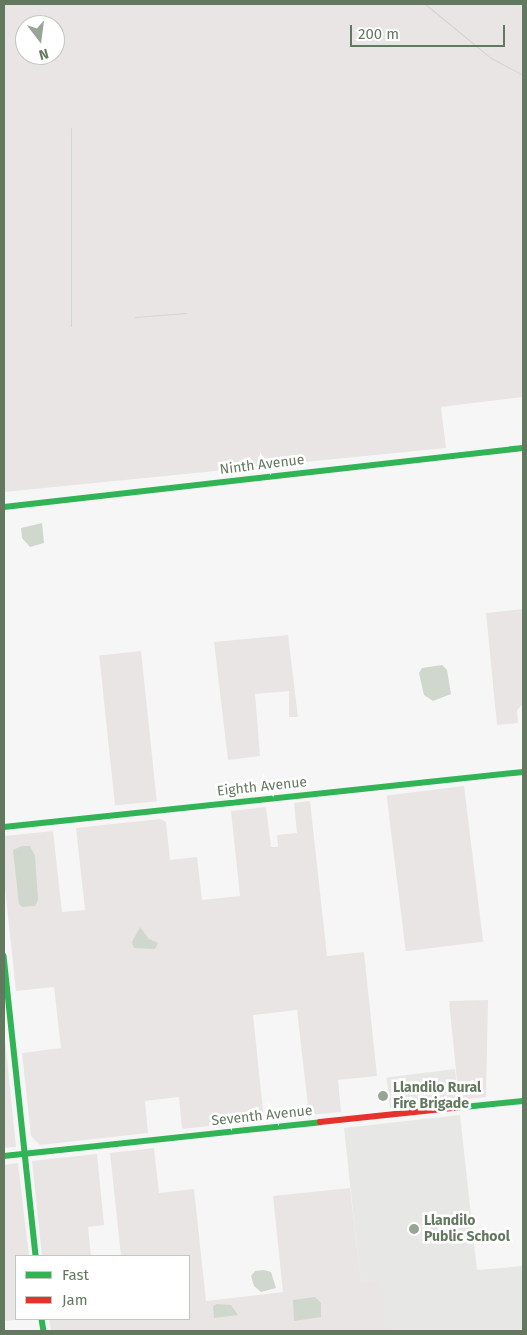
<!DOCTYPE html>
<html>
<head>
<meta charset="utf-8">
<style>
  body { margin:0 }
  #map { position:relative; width:527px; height:1335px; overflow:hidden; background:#f7f6f6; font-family:"Fira Sans",sans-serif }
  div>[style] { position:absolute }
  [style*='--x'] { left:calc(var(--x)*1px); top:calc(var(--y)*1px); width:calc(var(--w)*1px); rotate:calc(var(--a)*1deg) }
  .built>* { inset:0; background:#e7e7e5; transform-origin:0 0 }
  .green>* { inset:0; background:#e9e5e4; transform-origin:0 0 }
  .water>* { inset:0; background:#d0d7cd }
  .stream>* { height:1px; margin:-0.5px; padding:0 0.5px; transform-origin:0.5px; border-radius:0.5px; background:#d0d7cd }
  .fast>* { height:5.5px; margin:-2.75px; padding:0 2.75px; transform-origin:2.75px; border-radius:2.75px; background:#30b455 }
  .jam>* { height:5.5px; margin:-2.75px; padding:0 2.75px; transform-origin:2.75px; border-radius:2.75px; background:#e5322d }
  .dots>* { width:14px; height:14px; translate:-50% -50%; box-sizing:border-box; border:2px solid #fff; border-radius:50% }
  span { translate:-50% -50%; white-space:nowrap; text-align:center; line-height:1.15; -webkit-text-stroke:5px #fff; paint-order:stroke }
  .street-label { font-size:14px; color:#63795f }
  .poi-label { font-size:14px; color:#63795f; font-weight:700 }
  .left { translate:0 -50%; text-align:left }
  .frame { position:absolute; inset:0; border:5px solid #63795f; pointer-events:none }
  .legend { position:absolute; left:15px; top:1255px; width:175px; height:65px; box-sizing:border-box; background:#fff; border:1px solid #c1c9bf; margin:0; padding:6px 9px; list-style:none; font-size:15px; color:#63795f }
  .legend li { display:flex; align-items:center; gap:10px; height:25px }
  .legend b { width:25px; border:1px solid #c1c9bf }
  .north { position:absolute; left:15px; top:15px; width:50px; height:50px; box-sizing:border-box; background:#fff; border:1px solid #c1c9bf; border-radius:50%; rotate:165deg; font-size:14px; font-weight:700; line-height:20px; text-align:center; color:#63795f }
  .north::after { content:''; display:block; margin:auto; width:18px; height:22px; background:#97a594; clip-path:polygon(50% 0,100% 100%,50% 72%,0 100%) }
  .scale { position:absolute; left:350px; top:25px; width:155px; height:22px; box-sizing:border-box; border:2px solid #63795f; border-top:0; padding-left:6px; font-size:15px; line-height:18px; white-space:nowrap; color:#63795f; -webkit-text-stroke:4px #fff; paint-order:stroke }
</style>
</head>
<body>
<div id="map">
  <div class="built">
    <i style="left:455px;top:1069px;width:31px;height:69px;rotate:83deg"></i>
    <i style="clip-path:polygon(460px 1115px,477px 1270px,523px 1266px,523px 1331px,366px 1331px,344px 1128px)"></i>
  </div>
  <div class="green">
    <i style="clip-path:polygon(evenodd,4px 4px,523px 4px,523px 397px,441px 407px,446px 448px,4px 492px,4px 4px,25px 25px,55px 25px,55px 55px,25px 55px,25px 25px)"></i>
    <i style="clip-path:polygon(523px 609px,523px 704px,517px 710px,518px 723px,497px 725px,486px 613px)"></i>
    <i style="clip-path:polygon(288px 635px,298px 717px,289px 717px,289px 691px,255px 694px,260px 756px,228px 760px,214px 642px)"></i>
    <i style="left:141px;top:651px;width:151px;height:42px;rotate:84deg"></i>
    <i style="left:464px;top:786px;width:157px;height:78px;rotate:83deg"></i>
    <i style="clip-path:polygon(310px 801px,327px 956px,364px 952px,377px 1076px,338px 1080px,341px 1112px,309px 1115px,297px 1010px,253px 1015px,264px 1120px,182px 1129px,179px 1097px,145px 1101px,148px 1133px,40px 1145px,31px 1136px,22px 1053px,61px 1048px,54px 987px,16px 991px,4px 879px,4px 836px,53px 831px,62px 912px,85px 910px,76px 828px,160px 819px,166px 822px,170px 860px,197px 857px,202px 900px,240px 896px,231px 811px,266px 807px,271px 847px,278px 847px,277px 835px,297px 833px,294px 803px)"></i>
    <i style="clip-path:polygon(488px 1000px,486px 1097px,459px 1100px,449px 1001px)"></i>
    <i style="clip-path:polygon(4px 1030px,16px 1147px,4px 1148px)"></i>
    <i style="clip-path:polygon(154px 1148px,159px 1193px,194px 1189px,206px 1301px,283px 1292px,273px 1196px,350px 1188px,361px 1283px,381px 1281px,386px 1331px,51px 1331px,49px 1319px,189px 1319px,189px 1256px,121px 1256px,110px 1153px)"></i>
    <i style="clip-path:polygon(97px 1154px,104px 1225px,88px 1227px,91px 1256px,42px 1256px,32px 1161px)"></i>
    <i style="clip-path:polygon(18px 1163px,29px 1256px,16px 1256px,16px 1319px,24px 1319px,4px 1321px,4px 1165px)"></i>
  </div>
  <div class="water">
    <i style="clip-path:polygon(42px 523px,44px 543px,30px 547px,22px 538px,21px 528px)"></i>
    <i style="clip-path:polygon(442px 665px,447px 670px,451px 694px,433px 701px,424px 695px,419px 673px,422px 668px)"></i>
    <i style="clip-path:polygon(22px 846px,30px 846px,35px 856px,38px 900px,35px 906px,22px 907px,19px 904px,13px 850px)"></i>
    <i style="clip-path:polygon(140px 927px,149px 939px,158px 943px,155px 949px,134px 948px,132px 942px)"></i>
    <i style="clip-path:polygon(264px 1270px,271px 1272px,276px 1288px,261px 1292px,254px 1286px,251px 1276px,255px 1271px)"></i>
    <i style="clip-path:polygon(315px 1297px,321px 1303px,321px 1317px,294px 1321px,293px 1300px)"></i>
    <i style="clip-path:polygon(217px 1304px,231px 1305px,238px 1315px,214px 1318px,213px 1306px)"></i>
  </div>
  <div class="stream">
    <i style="--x:425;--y:4;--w:85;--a:39.3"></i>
    <i style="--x:491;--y:58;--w:36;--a:28"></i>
    <i style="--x:135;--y:317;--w:51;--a:-4.5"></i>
    <i style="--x:71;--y:326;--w:198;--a:-90"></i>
  </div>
  <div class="fast">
    <i style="--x:4;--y:507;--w:522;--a:-6.49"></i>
    <i style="--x:4;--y:827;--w:522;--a:-6.05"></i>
    <i style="--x:4;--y:956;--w:302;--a:83.9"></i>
    <i style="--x:454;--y:1108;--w:69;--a:-5.8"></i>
    <i style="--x:4;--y:1156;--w:318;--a:-6.1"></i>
    <i style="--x:42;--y:1319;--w:12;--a:81"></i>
  </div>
  <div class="jam">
    <i style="--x:320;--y:1122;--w:135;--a:-6"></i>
  </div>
  <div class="dots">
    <i style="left:383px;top:1096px;background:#97a594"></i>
    <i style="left:414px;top:1229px;background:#97a594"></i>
  </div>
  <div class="street-label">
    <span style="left:262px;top:465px;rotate:-7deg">Ninth Avenue</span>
    <span style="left:262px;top:787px;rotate:-6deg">Eighth Avenue</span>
    <span style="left:262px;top:1116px;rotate:-6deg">Seventh Avenue</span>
  </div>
  <div class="poi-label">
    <span class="left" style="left:393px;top:1096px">Llandilo Rural<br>Fire Brigade</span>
    <span class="left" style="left:424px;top:1229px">Llandilo<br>Public School</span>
  </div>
  <div class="frame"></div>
  <ul class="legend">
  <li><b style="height:6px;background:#30b455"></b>Fast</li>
  <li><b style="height:6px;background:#e5322d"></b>Jam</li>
  </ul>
  <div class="north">N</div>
  <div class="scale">200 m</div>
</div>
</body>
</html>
